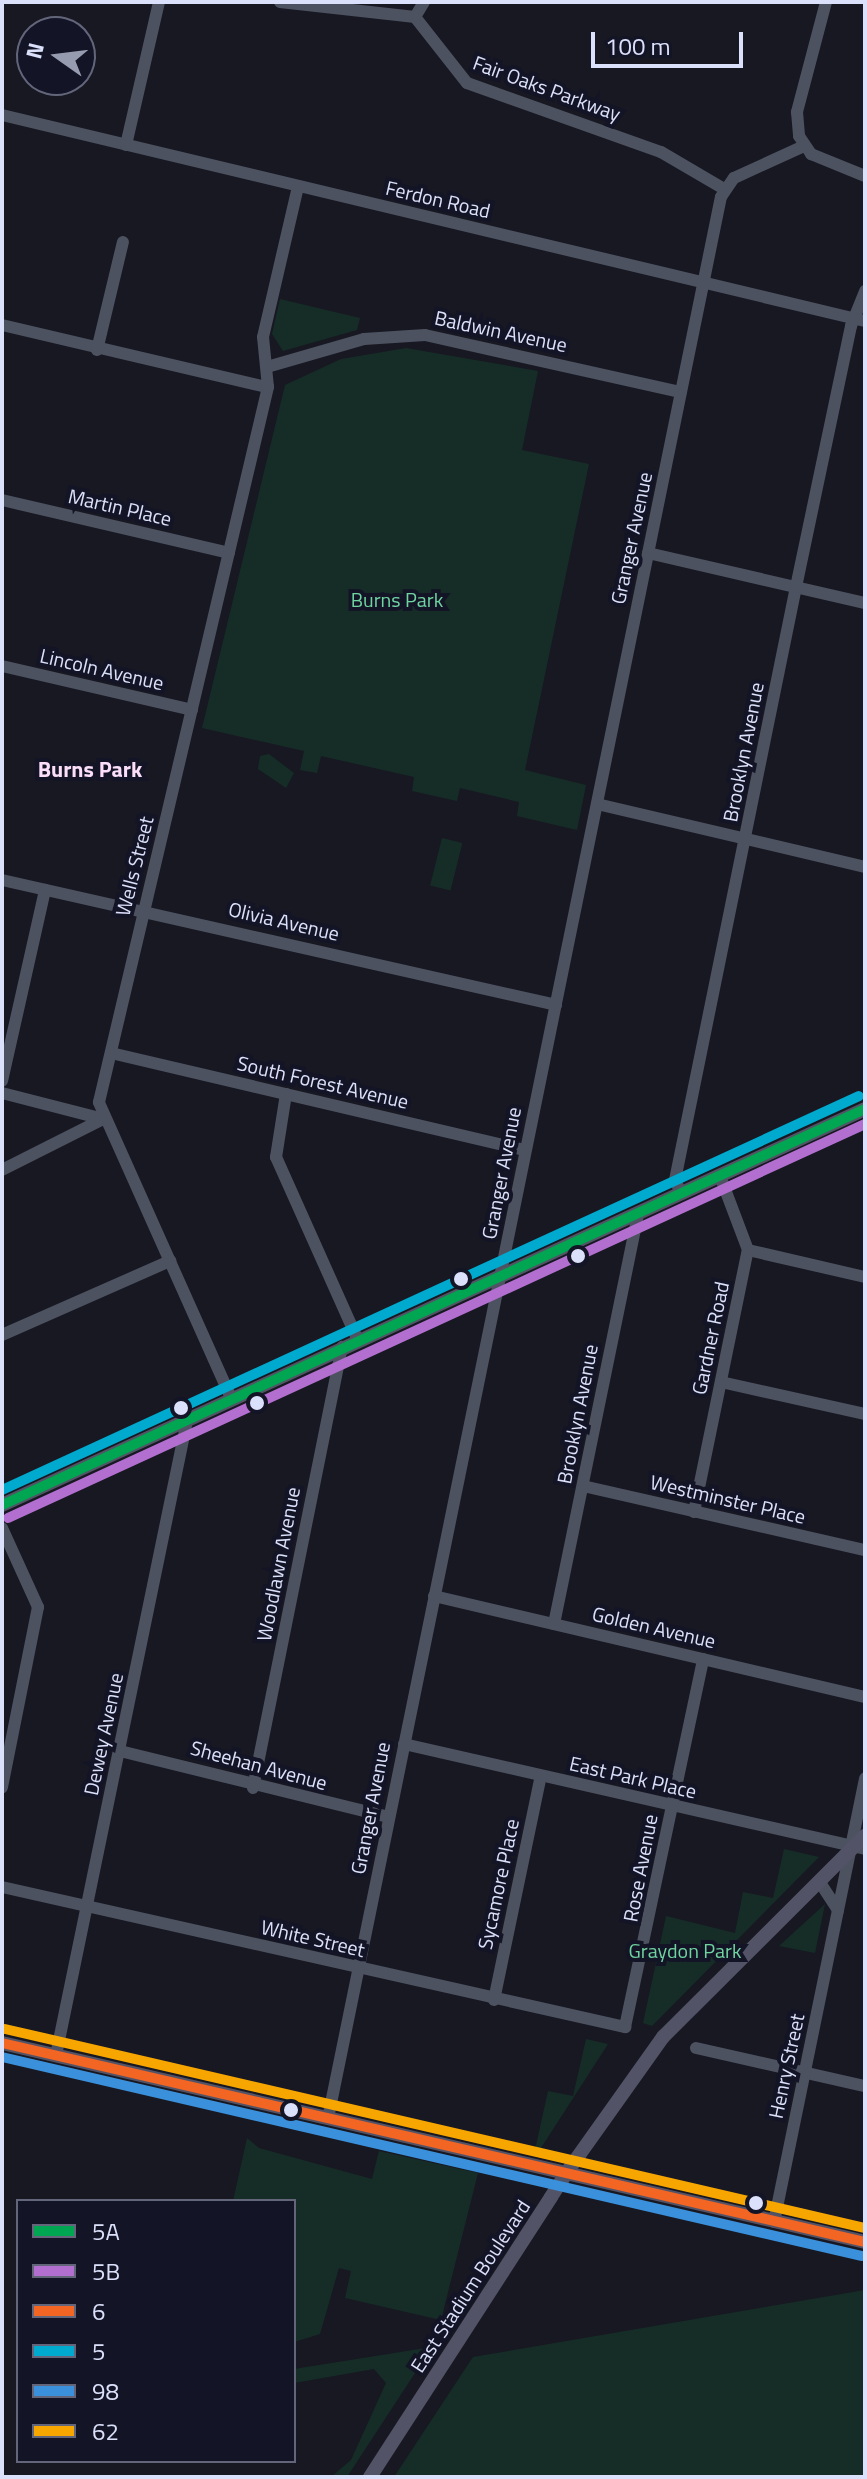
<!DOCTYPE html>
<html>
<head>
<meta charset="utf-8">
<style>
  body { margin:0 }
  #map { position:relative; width:867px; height:2479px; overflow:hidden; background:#171822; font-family:"Titillium Web",sans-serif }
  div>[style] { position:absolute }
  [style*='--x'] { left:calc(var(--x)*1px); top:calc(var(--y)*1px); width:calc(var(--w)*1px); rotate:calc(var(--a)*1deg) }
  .green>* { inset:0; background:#162d27; transform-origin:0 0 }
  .minor>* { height:12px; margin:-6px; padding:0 6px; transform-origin:6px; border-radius:6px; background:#4d5261 }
  .major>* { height:14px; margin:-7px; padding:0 7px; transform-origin:7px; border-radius:7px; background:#535367 }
  .major-bridge>* { height:14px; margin:-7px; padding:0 7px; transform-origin:7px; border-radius:7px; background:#535367 }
  .bus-1>* { height:10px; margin:-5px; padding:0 5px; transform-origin:5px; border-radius:5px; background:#00a651 }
  .bus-2>* { height:10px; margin:-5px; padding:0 5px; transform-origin:5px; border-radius:5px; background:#b36fd0 }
  .bus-3>* { height:10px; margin:-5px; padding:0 5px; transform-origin:5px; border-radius:5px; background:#f26522 }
  .bus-4>* { height:10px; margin:-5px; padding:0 5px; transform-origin:5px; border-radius:5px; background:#00a9ce }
  .bus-5>* { height:10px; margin:-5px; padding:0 5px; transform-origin:5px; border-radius:5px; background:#3a90db }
  .bus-6>* { height:10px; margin:-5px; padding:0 5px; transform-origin:5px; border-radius:5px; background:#f7a600 }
  .dots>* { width:22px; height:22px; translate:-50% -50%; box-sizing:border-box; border:4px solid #131426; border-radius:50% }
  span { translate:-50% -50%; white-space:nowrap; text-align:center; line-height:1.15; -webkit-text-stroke:8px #131426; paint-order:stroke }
  .street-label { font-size:20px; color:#dce1fb }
  .park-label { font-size:20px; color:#6fd4a0 }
  .neighbourhood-label { font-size:22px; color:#fbdef8; font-weight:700 }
  .frame { position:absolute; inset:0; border:4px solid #dce1fb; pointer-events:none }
  .legend { position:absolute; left:16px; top:2199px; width:280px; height:264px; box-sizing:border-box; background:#131426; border:2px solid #63667b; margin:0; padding:10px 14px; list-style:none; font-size:24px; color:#dce1fb }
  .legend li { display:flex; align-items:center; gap:16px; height:40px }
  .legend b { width:40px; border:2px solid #63667b }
  .north { position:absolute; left:16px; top:16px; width:80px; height:80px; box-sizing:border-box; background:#131426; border:2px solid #63667b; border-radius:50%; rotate:284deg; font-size:22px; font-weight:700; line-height:32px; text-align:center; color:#dce1fb }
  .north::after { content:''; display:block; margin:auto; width:28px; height:36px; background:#979baf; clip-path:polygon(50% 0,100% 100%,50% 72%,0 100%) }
  .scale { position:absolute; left:591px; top:32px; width:152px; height:36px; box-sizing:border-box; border:4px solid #dce1fb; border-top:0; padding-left:10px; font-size:24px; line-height:28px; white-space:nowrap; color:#dce1fb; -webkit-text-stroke:6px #131426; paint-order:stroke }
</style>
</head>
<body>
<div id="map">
  <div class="green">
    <i style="clip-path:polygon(280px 299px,360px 318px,357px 330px,283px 351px,272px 334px)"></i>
    <i style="clip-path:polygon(406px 348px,538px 371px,522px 450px,589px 464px,525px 770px,586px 785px,577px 830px,517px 816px,519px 802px,460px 788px,457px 801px,412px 791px,414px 777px,321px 756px,317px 773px,300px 770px,304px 751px,202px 728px,285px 385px,341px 359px)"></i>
    <i style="clip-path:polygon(269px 754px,294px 773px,286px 788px,258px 769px,260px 756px)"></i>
    <i style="left:442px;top:838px;width:21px;height:49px;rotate:14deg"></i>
    <i style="clip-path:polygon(784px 1849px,819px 1857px,652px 2026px,643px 2023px,666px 1916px,735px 1933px,743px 1892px,773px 1898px)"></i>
    <i style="clip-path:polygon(825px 1904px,815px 1953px,779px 1946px)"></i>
    <i style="clip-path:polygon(586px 2039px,608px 2044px,539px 2151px,535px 2150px,548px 2091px,573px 2096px)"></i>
    <i style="clip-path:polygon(247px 2138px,259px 2148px,372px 2179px,379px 2151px,478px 2173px,441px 2320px,345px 2298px,351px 2271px,339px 2268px,320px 2334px,294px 2342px,294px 2201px,233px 2201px)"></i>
    <i style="clip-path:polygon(865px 2290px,865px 2477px,394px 2477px,473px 2357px)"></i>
    <i style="clip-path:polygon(432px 2347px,347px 2477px,331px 2477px,351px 2460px,386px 2383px,374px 2369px,294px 2383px,294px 2369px)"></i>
  </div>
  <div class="minor">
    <i style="--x:280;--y:2;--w:136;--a:6.3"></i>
    <i style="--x:415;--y:17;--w:84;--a:51.8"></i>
    <i style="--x:467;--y:83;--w:206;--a:19.6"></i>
    <i style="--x:661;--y:152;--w:73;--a:30.4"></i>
    <i style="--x:826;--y:2;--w:114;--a:104.8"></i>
    <i style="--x:797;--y:112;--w:24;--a:85"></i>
    <i style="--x:799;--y:136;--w:22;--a:56"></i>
    <i style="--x:811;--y:154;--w:58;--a:22.2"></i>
    <i style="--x:415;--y:17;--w:17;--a:-59"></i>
    <i style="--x:2;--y:115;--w:887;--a:13.43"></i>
    <i style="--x:126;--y:145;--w:147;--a:-77"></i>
    <i style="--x:2;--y:325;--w:267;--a:13.2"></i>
    <i style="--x:97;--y:350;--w:111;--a:-76.5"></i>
    <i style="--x:267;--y:367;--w:101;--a:-16.1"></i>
    <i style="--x:364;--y:339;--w:61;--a:-3.8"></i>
    <i style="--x:425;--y:335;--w:262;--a:12.6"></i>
    <i style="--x:2;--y:500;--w:233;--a:13.1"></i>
    <i style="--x:648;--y:553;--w:223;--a:13"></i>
    <i style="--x:2;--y:666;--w:195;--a:13"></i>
    <i style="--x:597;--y:804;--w:275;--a:13.2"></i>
    <i style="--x:2;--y:880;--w:568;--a:12.71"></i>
    <i style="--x:111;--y:1053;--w:425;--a:13.2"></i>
    <i style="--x:2;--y:1081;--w:196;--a:-77.3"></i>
    <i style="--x:2;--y:1093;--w:104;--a:14.4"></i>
    <i style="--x:286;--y:1094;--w:64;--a:99"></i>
    <i style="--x:276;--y:1157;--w:201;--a:65.9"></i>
    <i style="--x:2;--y:1170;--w:113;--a:-26.8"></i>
    <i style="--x:681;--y:1193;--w:14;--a:-115"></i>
    <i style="--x:675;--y:1180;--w:605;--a:-78.47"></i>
    <i style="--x:796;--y:587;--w:267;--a:-78.1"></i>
    <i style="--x:851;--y:326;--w:38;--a:-68"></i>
    <i style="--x:748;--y:1250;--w:120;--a:13"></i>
    <i style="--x:2;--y:1335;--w:184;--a:-23.8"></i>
    <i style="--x:721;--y:1382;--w:148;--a:12.5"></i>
    <i style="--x:232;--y:1400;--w:326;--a:-114.1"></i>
    <i style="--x:99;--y:1102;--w:735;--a:-76.7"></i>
    <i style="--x:268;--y:387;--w:50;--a:-95.7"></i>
    <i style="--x:263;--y:337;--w:155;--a:-76.9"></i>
    <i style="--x:583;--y:1486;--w:289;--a:12.8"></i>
    <i style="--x:694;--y:1512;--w:268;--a:-78.4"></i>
    <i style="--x:748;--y:1250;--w:79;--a:-110.7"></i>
    <i style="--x:2;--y:1528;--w:87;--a:65.5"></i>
    <i style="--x:38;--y:1607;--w:184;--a:101.3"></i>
    <i style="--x:434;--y:1596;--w:443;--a:13.2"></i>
    <i style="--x:554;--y:1624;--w:419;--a:-78.4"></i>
    <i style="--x:404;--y:1744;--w:473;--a:12.8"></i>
    <i style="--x:120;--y:1751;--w:276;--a:13.8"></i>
    <i style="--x:253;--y:1788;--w:450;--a:-78.6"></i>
    <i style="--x:819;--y:1881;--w:35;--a:57"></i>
    <i style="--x:2;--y:1887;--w:639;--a:12.67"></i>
    <i style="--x:625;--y:2027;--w:376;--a:-78"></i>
    <i style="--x:494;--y:2000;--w:229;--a:-78.2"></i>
    <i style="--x:696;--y:2048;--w:173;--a:12.7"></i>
    <i style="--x:56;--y:2055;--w:647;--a:-78.33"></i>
    <i style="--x:328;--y:2118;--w:1961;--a:-78.44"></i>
    <i style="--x:721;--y:197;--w:23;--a:-56"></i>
    <i style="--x:734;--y:178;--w:77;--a:-24.6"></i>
    <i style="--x:774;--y:2222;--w:453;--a:-78.4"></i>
  </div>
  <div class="major">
    <i style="--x:2;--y:1505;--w:950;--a:-24.65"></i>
    <i style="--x:2;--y:2043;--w:886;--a:12.98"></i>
    <i style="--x:567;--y:2172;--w:166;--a:-54.6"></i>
    <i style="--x:663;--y:2037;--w:285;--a:-44.9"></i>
    <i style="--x:370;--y:2477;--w:333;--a:-57.1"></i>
  </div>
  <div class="major-bridge">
    <i style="--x:551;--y:2197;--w:30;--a:-57"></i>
  </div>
  <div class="bus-1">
    <i style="--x:2;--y:1505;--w:950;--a:-24.65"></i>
  </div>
  <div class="bus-2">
    <i style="--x:8;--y:1518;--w:943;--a:-24.69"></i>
  </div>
  <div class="bus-3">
    <i style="--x:2;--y:2043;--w:886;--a:12.98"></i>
  </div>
  <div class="bus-4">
    <i style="--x:2;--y:1490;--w:943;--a:-24.69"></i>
  </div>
  <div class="bus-5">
    <i style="--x:2;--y:2057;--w:883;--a:13.03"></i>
  </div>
  <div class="bus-6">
    <i style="--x:5;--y:2029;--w:883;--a:13.03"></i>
  </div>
  <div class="dots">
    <i style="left:578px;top:1256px;background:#dce1fb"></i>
    <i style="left:461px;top:1279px;background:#dce1fb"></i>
    <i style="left:257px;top:1403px;background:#dce1fb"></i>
    <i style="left:181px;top:1408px;background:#dce1fb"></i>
    <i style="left:291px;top:2110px;background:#dce1fb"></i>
    <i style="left:756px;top:2203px;background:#dce1fb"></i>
  </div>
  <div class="street-label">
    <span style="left:547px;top:88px;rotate:20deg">Fair Oaks Parkway</span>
    <span style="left:438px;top:199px;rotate:13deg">Ferdon Road</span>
    <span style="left:501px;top:331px;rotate:12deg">Baldwin Avenue</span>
    <span style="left:120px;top:507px;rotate:13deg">Martin Place</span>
    <span style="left:631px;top:538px;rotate:-78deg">Granger Avenue</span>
    <span style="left:102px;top:669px;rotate:13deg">Lincoln Avenue</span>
    <span style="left:743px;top:752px;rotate:-79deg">Brooklyn Avenue</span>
    <span style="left:134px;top:866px;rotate:-76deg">Wells Street</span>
    <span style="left:284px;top:921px;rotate:13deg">Olivia Avenue</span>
    <span style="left:323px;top:1082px;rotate:13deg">South Forest Avenue</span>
    <span style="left:501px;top:1173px;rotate:-79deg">Granger Avenue</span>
    <span style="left:710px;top:1338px;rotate:-78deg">Gardner Road</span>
    <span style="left:577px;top:1414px;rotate:-79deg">Brooklyn Avenue</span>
    <span style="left:728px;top:1499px;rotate:13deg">Westminster Place</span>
    <span style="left:278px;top:1564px;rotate:-79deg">Woodlawn Avenue</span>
    <span style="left:654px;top:1627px;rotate:13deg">Golden Avenue</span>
    <span style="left:103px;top:1734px;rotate:-78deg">Dewey Avenue</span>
    <span style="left:259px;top:1765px;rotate:15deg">Sheehan Avenue</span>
    <span style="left:633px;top:1777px;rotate:13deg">East Park Place</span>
    <span style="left:370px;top:1808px;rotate:-79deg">Granger Avenue</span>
    <span style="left:640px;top:1868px;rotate:-79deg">Rose Avenue</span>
    <span style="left:498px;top:1884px;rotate:-78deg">Sycamore Place</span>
    <span style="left:313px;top:1938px;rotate:13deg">White Street</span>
    <span style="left:786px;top:2066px;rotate:-78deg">Henry Street</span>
    <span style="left:470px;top:2286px;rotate:-57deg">East Stadium Boulevard</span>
  </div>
  <div class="park-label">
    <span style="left:397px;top:599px">Burns Park</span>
    <span style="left:685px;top:1950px">Graydon Park</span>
  </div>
  <div class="neighbourhood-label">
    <span style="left:90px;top:770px">Burns Park</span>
  </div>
  <div class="frame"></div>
  <ul class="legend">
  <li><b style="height:10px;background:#00a651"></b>5A</li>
  <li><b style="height:10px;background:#b36fd0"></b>5B</li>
  <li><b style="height:10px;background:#f26522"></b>6</li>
  <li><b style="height:10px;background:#00a9ce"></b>5</li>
  <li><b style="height:10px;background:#3a90db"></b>98</li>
  <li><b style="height:10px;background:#f7a600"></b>62</li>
  </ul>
  <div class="north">N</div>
  <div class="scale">100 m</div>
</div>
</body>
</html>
